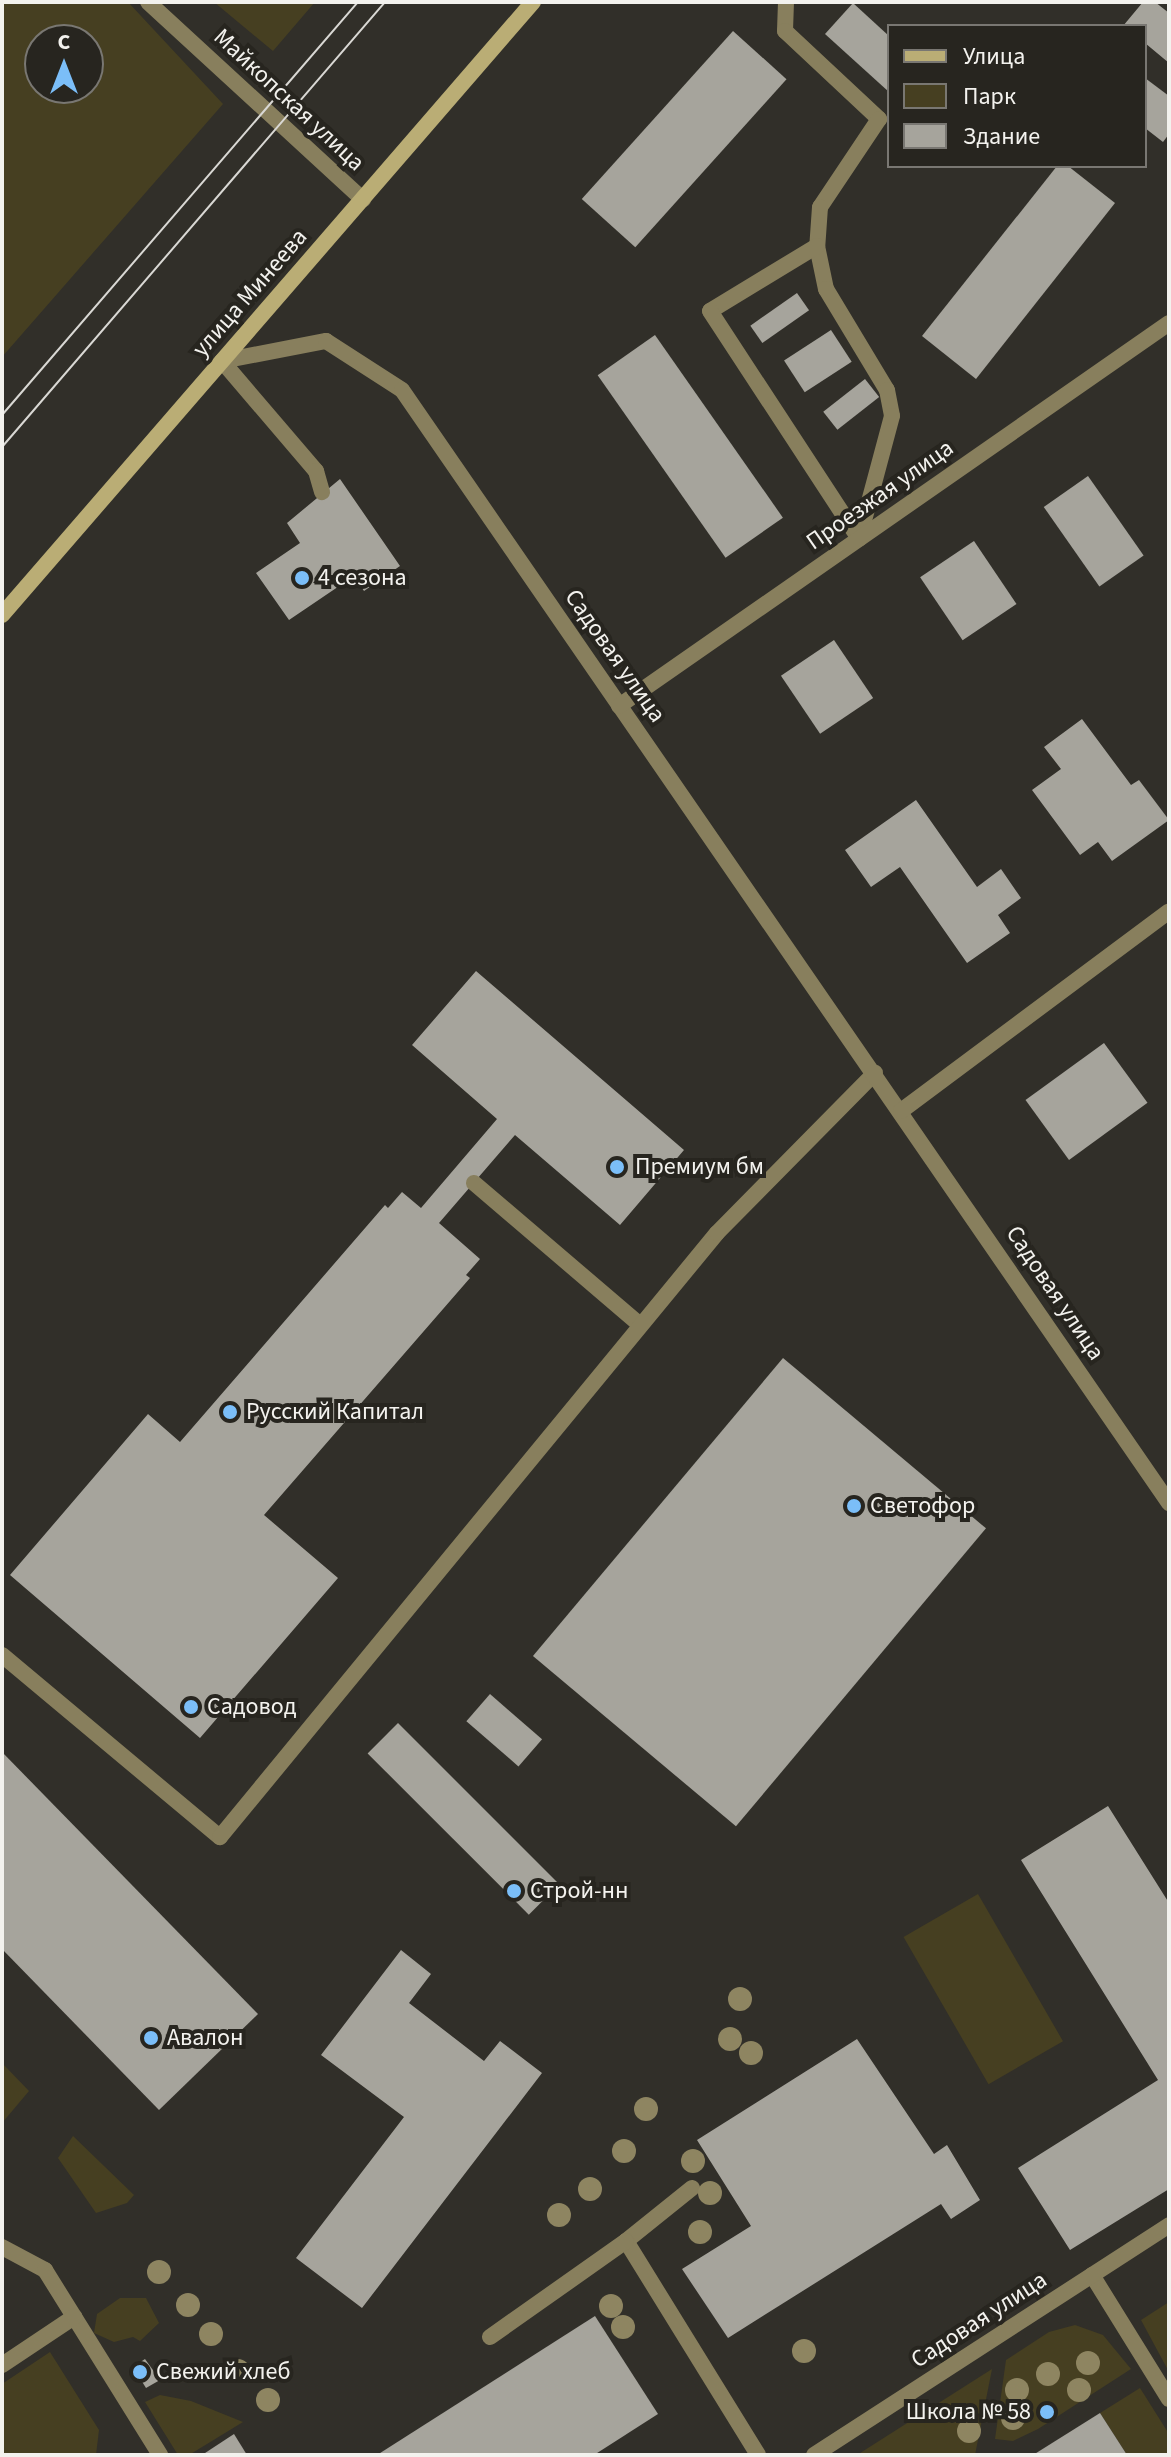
<!DOCTYPE html>
<html>
<head>
<meta charset="utf-8">
<style>
  body { margin:0 }
  #map { position:relative; width:1171px; height:2457px; overflow:hidden; background:#312f29; font-family:"Source Sans 3",sans-serif }
  div>[style] { position:absolute }
  [style*='--x'] { left:calc(var(--x)*1px); top:calc(var(--y)*1px); width:calc(var(--w)*1px); rotate:calc(var(--a)*1deg) }
  .green>* { inset:0; background:#463f21; transform-origin:0 0 }
  .building>* { inset:0; background:#a6a49c; transform-origin:0 0 }
  .service>* { height:16px; margin:-8px; padding:0 8px; transform-origin:8px; border-radius:8px; background:#887f5d }
  .minor>* { height:16px; margin:-8px; padding:0 8px; transform-origin:8px; border-radius:8px; background:#887f5d }
  .secondary>* { height:16px; margin:-8px; padding:0 8px; transform-origin:8px; border-radius:8px; background:#baad75 }
  .tram>* { height:2px; margin:-1px; padding:0 1px; transform-origin:1px; border-radius:1px; background:#d9d8d4 }
  .trees>* { width:24px; height:24px; margin:-12px; border-radius:50%; background:#8e8561 }
  .dots>* { width:22px; height:22px; translate:-50% -50%; box-sizing:border-box; border:4px solid #27251f; border-radius:50% }
  span { translate:-50% -50%; white-space:nowrap; text-align:center; line-height:1.15; -webkit-text-stroke:8px #27251f; paint-order:stroke }
  .street-label { font-size:24px; color:#f3f2ee }
  .poi-label { font-size:24px; color:#f3f2ee }
  .left { translate:0 -50%; text-align:left }
  .right { translate:-100% -50%; text-align:right }
  .frame { position:absolute; inset:0; border:4px solid #f3f2ee; pointer-events:none }
  .legend { position:absolute; left:887px; top:24px; width:260px; height:144px; box-sizing:border-box; background:#27251f; border:2px solid #797772; margin:0; padding:10px 14px; list-style:none; font-size:24px; color:#f3f2ee }
  .legend li { display:flex; align-items:center; gap:16px; height:40px }
  .legend b { width:40px; border:2px solid #797772 }
  .north { position:absolute; left:24px; top:24px; width:80px; height:80px; box-sizing:border-box; background:#27251f; border:2px solid #797772; border-radius:50%; rotate:0deg; font-size:22px; font-weight:700; line-height:32px; text-align:center; color:#f3f2ee }
  .north::after { content:''; display:block; margin:auto; width:28px; height:36px; background:#7bbef8; clip-path:polygon(50% 0,100% 100%,50% 72%,0 100%) }
</style>
</head>
<body>
<div id="map">
  <div class="green">
    <i style="clip-path:polygon(evenodd,2px 2px,128px 2px,223px 104px,2px 357px,2px 2px,88px 40px,88px 88px,40px 88px,40px 40px,88px 40px)"></i>
    <i style="clip-path:polygon(214px 2px,315px 2px,273px 51px)"></i>
    <i style="left:978px;top:1894px;width:170px;height:86px;rotate:60deg"></i>
    <i style="clip-path:polygon(2px 2063px,29px 2091px,2px 2123px)"></i>
    <i style="clip-path:polygon(73px 2136px,134px 2195px,127px 2203px,96px 2213px,58px 2158px)"></i>
    <i style="clip-path:polygon(120px 2298px,146px 2298px,159px 2323px,140px 2341px,133px 2337px,114px 2342px,94px 2333px,97px 2314px)"></i>
    <i style="clip-path:polygon(1169px 2302px,1169px 2372px,1141px 2320px)"></i>
    <i style="clip-path:polygon(1075px 2325px,1103px 2335px,1131px 2369px,1038px 2429px,1013px 2441px,995px 2439px,1006px 2360px,1049px 2332px)"></i>
    <i style="clip-path:polygon(50px 2352px,99px 2430px,96px 2455px,2px 2455px,2px 2384px)"></i>
    <i style="clip-path:polygon(992px 2369px,975px 2455px,857px 2455px)"></i>
    <i style="clip-path:polygon(1140px 2388px,1169px 2434px,1169px 2455px,1127px 2455px,1100px 2413px)"></i>
    <i style="clip-path:polygon(160px 2395px,191px 2401px,243px 2422px,189px 2455px,178px 2455px,145px 2402px)"></i>
  </div>
  <div class="building">
    <i style="clip-path:polygon(1143px 2px,1155px 2px,1169px 13px,1169px 63px,1145px 43px,1145px 26px,1123px 26px)"></i>
    <i style="clip-path:polygon(853px 3px,889px 36px,889px 92px,825px 34px)"></i>
    <i style="left:733px;top:31px;width:72px;height:226px;rotate:42deg"></i>
    <i style="clip-path:polygon(1145px 78px,1169px 96px,1169px 134px,1163px 142px,1145px 128px)"></i>
    <i style="clip-path:polygon(1057px 166px,1068px 166px,1115px 203px,976px 379px,922px 336px)"></i>
    <i style="left:797px;top:293px;width:21px;height:57px;rotate:55deg"></i>
    <i style="left:831px;top:330px;width:38px;height:56px;rotate:57deg"></i>
    <i style="left:655px;top:335px;width:223px;height:70px;rotate:55deg"></i>
    <i style="left:865px;top:379px;width:23px;height:53px;rotate:52deg"></i>
    <i style="left:1088px;top:476px;width:97px;height:54px;rotate:55deg"></i>
    <i style="clip-path:polygon(340px 479px,400px 566px,364px 591px,354px 576px,289px 620px,256px 573px,300px 543px,287px 523px)"></i>
    <i style="left:974px;top:541px;width:76px;height:65px;rotate:56deg"></i>
    <i style="left:834px;top:640px;width:70px;height:64px;rotate:56deg"></i>
    <i style="clip-path:polygon(1082px 719px,1131px 785px,1139px 780px,1169px 820px,1112px 861px,1098px 842px,1080px 855px,1032px 790px,1061px 769px,1044px 747px)"></i>
    <i style="clip-path:polygon(916px 800px,977px 887px,1001px 869px,1021px 898px,998px 915px,1010px 933px,967px 963px,900px 867px,871px 887px,845px 850px)"></i>
    <i style="clip-path:polygon(476px 971px,684px 1150px,620px 1225px,515px 1135px,439px 1223px,480px 1259px,466px 1275px,470px 1278px,264px 1515px,338px 1578px,200px 1738px,10px 1575px,148px 1414px,180px 1442px,385px 1205px,388px 1208px,402px 1192px,421px 1208px,497px 1119px,412px 1045px)"></i>
    <i style="left:1104px;top:1043px;width:74px;height:97px;rotate:54deg"></i>
    <i style="left:783px;top:1358px;width:265px;height:389px;rotate:40deg"></i>
    <i style="left:490px;top:1694px;width:69px;height:36px;rotate:41deg"></i>
    <i style="left:398px;top:1723px;width:228px;height:43px;rotate:45deg"></i>
    <i style="clip-path:polygon(2px 1752px,258px 2014px,159px 2110px,2px 1949px)"></i>
    <i style="clip-path:polygon(1108px 1806px,1169px 1903px,1169px 2189px,1070px 2250px,1018px 2168px,1158px 2080px,1021px 1860px)"></i>
    <i style="clip-path:polygon(401px 1950px,431px 1974px,409px 2003px,484px 2061px,500px 2041px,542px 2073px,362px 2308px,296px 2258px,404px 2117px,321px 2055px)"></i>
    <i style="clip-path:polygon(857px 2039px,934px 2154px,947px 2145px,980px 2200px,951px 2219px,941px 2204px,728px 2338px,682px 2269px,751px 2226px,697px 2140px)"></i>
    <i style="clip-path:polygon(595px 2316px,658px 2414px,594px 2455px,377px 2455px)"></i>
    <i style="clip-path:polygon(145px 2359px,160px 2380px,146px 2388px,133px 2367px)"></i>
    <i style="clip-path:polygon(1100px 2413px,1127px 2455px,1033px 2455px)"></i>
    <i style="clip-path:polygon(234px 2434px,247px 2455px,202px 2455px)"></i>
  </div>
  <div class="service">
    <i style="--x:786;--y:2;--w:29;--a:92"></i>
    <i style="--x:785;--y:31;--w:129;--a:43.1"></i>
    <i style="--x:879;--y:119;--w:106;--a:123.8"></i>
    <i style="--x:820;--y:207;--w:39;--a:94"></i>
    <i style="--x:817;--y:246;--w:44;--a:78.2"></i>
    <i style="--x:826;--y:289;--w:118;--a:58.9"></i>
    <i style="--x:887;--y:390;--w:26;--a:79"></i>
    <i style="--x:892;--y:416;--w:127;--a:105"></i>
    <i style="--x:817;--y:246;--w:125;--a:148.7"></i>
    <i style="--x:710;--y:311;--w:272;--a:56.8"></i>
    <i style="--x:222;--y:361;--w:145;--a:49.5"></i>
    <i style="--x:316;--y:471;--w:22;--a:74"></i>
    <i style="--x:474;--y:1183;--w:218;--a:40.5"></i>
    <i style="--x:2;--y:1655;--w:284;--a:39.9"></i>
    <i style="--x:220;--y:1837;--w:782;--a:-50.55"></i>
    <i style="--x:717;--y:1233;--w:225;--a:-45.4"></i>
    <i style="--x:692;--y:2188;--w:85;--a:141.2"></i>
    <i style="--x:626;--y:2241;--w:251;--a:58.3"></i>
    <i style="--x:1092;--y:2275;--w:146;--a:58.2"></i>
    <i style="--x:490;--y:2337;--w:166;--a:-35.2"></i>
  </div>
  <div class="minor">
    <i style="--x:148;--y:2;--w:292;--a:42.6"></i>
    <i style="--x:222;--y:361;--w:106;--a:-10.9"></i>
    <i style="--x:326;--y:341;--w:90;--a:32.8"></i>
    <i style="--x:402;--y:390;--w:1352;--a:55.43"></i>
    <i style="--x:619;--y:706;--w:670;--a:-34.85"></i>
    <i style="--x:901;--y:1111;--w:334;--a:-36.7"></i>
    <i style="--x:2;--y:2247;--w:49;--a:28.1"></i>
    <i style="--x:45;--y:2270;--w:218;--a:58.1"></i>
    <i style="--x:2;--y:2365;--w:87;--a:-33.7"></i>
    <i style="--x:814;--y:2455;--w:423;--a:-32.9"></i>
  </div>
  <div class="secondary">
    <i style="--x:2;--y:615;--w:811;--a:-49.1"></i>
  </div>
  <div class="tram">
    <i style="--x:2;--y:415;--w:545;--a:-49.24"></i>
    <i style="--x:2;--y:447;--w:587;--a:-49.28"></i>
  </div>
  <div class="trees">
    <i style="left:740px;top:1999px"></i>
    <i style="left:730px;top:2039px"></i>
    <i style="left:751px;top:2053px"></i>
    <i style="left:646px;top:2109px"></i>
    <i style="left:624px;top:2151px"></i>
    <i style="left:693px;top:2161px"></i>
    <i style="left:590px;top:2189px"></i>
    <i style="left:710px;top:2193px"></i>
    <i style="left:559px;top:2215px"></i>
    <i style="left:700px;top:2232px"></i>
    <i style="left:159px;top:2272px"></i>
    <i style="left:188px;top:2305px"></i>
    <i style="left:611px;top:2306px"></i>
    <i style="left:623px;top:2327px"></i>
    <i style="left:211px;top:2334px"></i>
    <i style="left:804px;top:2351px"></i>
    <i style="left:1088px;top:2363px"></i>
    <i style="left:238px;top:2371px"></i>
    <i style="left:1048px;top:2374px"></i>
    <i style="left:1017px;top:2390px"></i>
    <i style="left:1079px;top:2390px"></i>
    <i style="left:268px;top:2400px"></i>
    <i style="left:1013px;top:2418px"></i>
    <i style="left:969px;top:2431px"></i>
  </div>
  <div class="dots">
    <i style="left:302px;top:578px;background:#7bbef8"></i>
    <i style="left:617px;top:1167px;background:#7bbef8"></i>
    <i style="left:230px;top:1412px;background:#7bbef8"></i>
    <i style="left:854px;top:1506px;background:#7bbef8"></i>
    <i style="left:191px;top:1707px;background:#7bbef8"></i>
    <i style="left:514px;top:1891px;background:#7bbef8"></i>
    <i style="left:151px;top:2038px;background:#7bbef8"></i>
    <i style="left:140px;top:2372px;background:#7bbef8"></i>
    <i style="left:1047px;top:2412px;background:#7bbef8"></i>
  </div>
  <div class="street-label">
    <span style="left:289px;top:100px;rotate:43deg">Майкопская улица</span>
    <span style="left:250px;top:293px;rotate:-49deg">улица Минеева</span>
    <span style="left:880px;top:495px;rotate:-35deg">Проезжая улица</span>
    <span style="left:615px;top:656px;rotate:55deg">Садовая улица</span>
    <span style="left:1055px;top:1293px;rotate:56deg">Садовая улица</span>
    <span style="left:979px;top:2320px;rotate:-33deg">Садовая улица</span>
  </div>
  <div class="poi-label">
    <span class="left" style="left:318px;top:578px">4 сезона</span>
    <span class="left" style="left:635px;top:1167px">Премиум бм</span>
    <span class="left" style="left:246px;top:1412px">Русский Капитал</span>
    <span class="left" style="left:870px;top:1506px">Светофор</span>
    <span class="left" style="left:207px;top:1707px">Садовод</span>
    <span class="left" style="left:530px;top:1891px">Строй-нн</span>
    <span class="left" style="left:167px;top:2038px">Авалон</span>
    <span class="left" style="left:156px;top:2372px">Свежий хлеб</span>
    <span class="right" style="left:1031px;top:2412px">Школа № 58</span>
  </div>
  <div class="frame"></div>
  <ul class="legend">
  <li><b style="height:10px;background:#baad75"></b>Улица</li>
  <li><b style="height:22px;background:#463f21"></b>Парк</li>
  <li><b style="height:22px;background:#a6a49c"></b>Здание</li>
  </ul>
  <div class="north">С</div>
</div>
</body>
</html>
